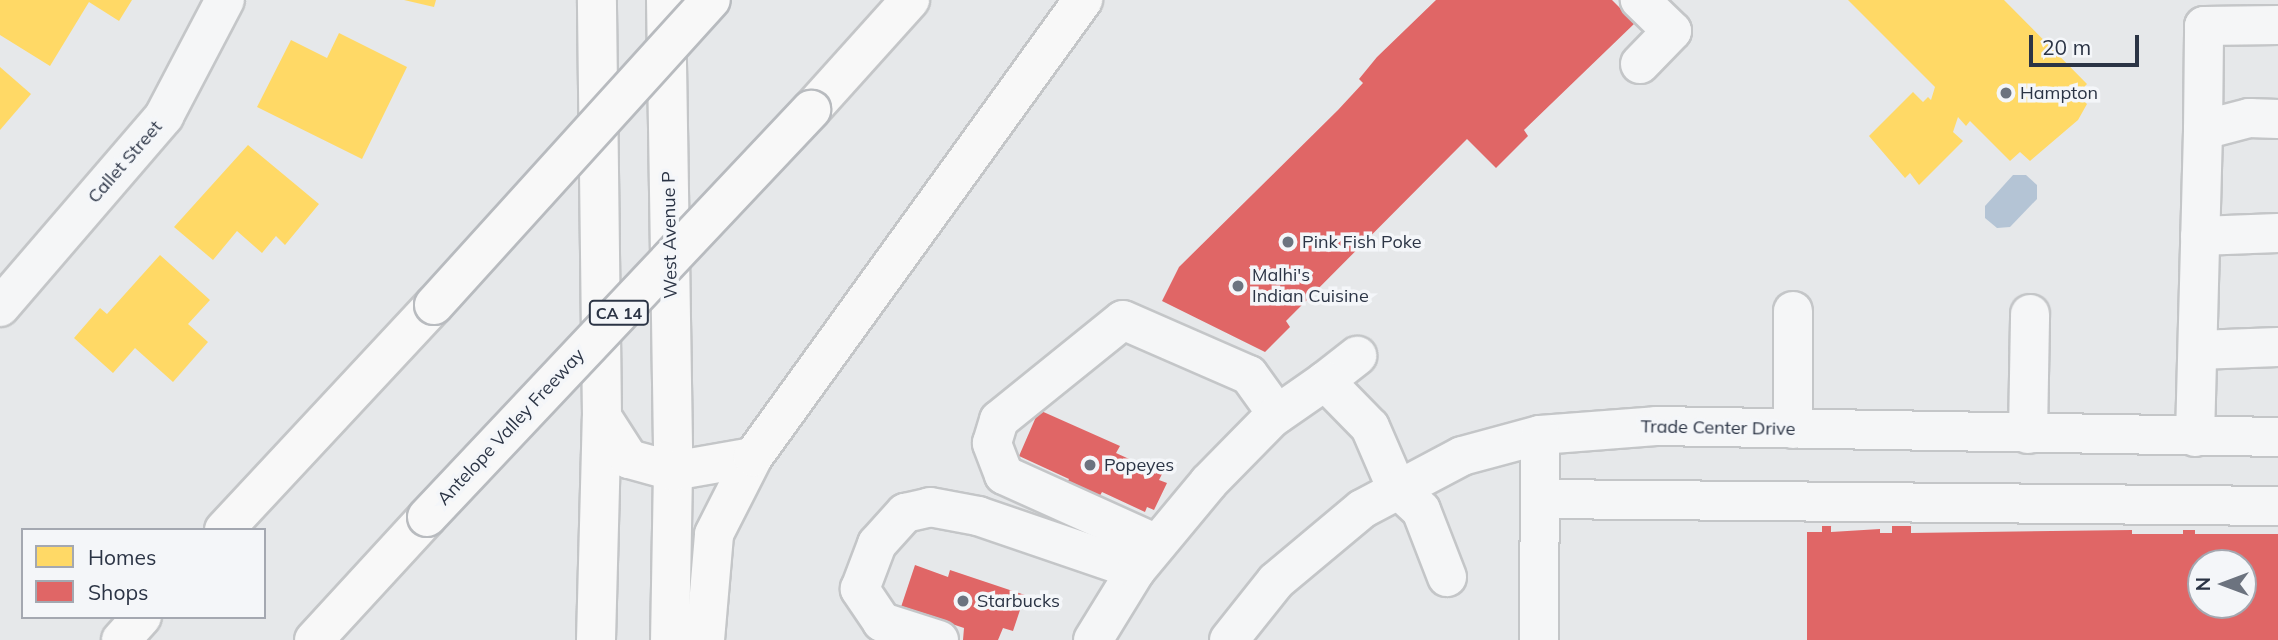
<!DOCTYPE html>
<html>
<head>
<meta charset="utf-8">
<style>
  body { margin:0 }
  #map { position:relative; width:2278px; height:640px; overflow:hidden; background:#e6e8ea; font-family:Mulish,sans-serif }
  div>[style] { position:absolute }
  [style*='--x'] { left:calc(var(--x)*1px); top:calc(var(--y)*1px); width:calc(var(--w)*1px); rotate:calc(var(--a)*1deg) }
  .water>* { inset:0; background:#b4c4d5 }
  .homes>* { inset:0; background:#ffd966 }
  .shops>* { inset:0; background:#e06666 }
  .roads { filter:drop-shadow(2px 0 #c4c6c8) drop-shadow(-2px 0 #c4c6c8) drop-shadow(0 2px #c4c6c8) drop-shadow(0 -2px #c4c6c8) }
  .minor>* { height:38px; margin:-19px; padding:0 19px; transform-origin:19px; border-radius:19px; background:#f5f6f7 }
  .major>* { height:38px; margin:-19px; padding:0 19px; transform-origin:19px; border-radius:19px; background:#f8f8f8 }
  .highway>* { height:38px; margin:-19px; padding:0 19px; transform-origin:19px; border-radius:19px; background:#f8f8f8 }
  .bridges { filter:drop-shadow(2px 0 #b8bbbf) drop-shadow(-2px 0 #b8bbbf) drop-shadow(0 2px #b8bbbf) drop-shadow(0 -2px #b8bbbf) }
  .highway-bridge>* { height:38px; margin:-19px; padding:0 19px; transform-origin:19px; border-radius:19px; background:#f8f8f8 }
  .dots>* { width:19px; height:19px; translate:-50% -50%; box-sizing:border-box; border:4px solid #f4f6f9; border-radius:50% }
  span { translate:-50% -50%; white-space:nowrap; text-align:center; line-height:1.15; -webkit-text-stroke:7px #f4f6f9; paint-order:stroke }
  .shield-label span { padding:2px 5px; background:#f4f6f9; border:2px solid; border-radius:5px; -webkit-text-stroke-width:0 }
  .shield-label { font-size:16px; color:#2b3445; font-weight:700 }
  .poi-label { font-size:18px; color:#2b3445 }
  .left { translate:0 -50%; text-align:left }
  .street-label { font-size:18px; color:#2b3445 }
  .legend { position:absolute; left:21px; top:528px; width:245px; height:91px; box-sizing:border-box; background:#f4f6f9; border:2px solid #a4a8b1; margin:0; padding:9px 12px; list-style:none; font-size:21px; color:#2b3445 }
  .legend li { display:flex; align-items:center; gap:14px; height:35px }
  .legend b { width:35px; border:2px solid #a4a8b1 }
  .north { position:absolute; left:2187px; top:549px; width:70px; height:70px; box-sizing:border-box; background:#f4f6f9; border:2px solid #a4a8b1; border-radius:50%; rotate:270deg; font-size:19px; font-weight:700; line-height:28px; text-align:center; color:#2b3445 }
  .north::after { content:''; display:block; margin:auto; width:24px; height:32px; background:#6c737f; clip-path:polygon(50% 0,100% 100%,50% 72%,0 100%) }
  .scale { position:absolute; left:2029px; top:35px; width:110px; height:32px; box-sizing:border-box; border:4px solid #2b3445; border-top:0; padding-left:9px; font-size:21px; line-height:24px; white-space:nowrap; color:#2b3445; -webkit-text-stroke:5px #f4f6f9; paint-order:stroke }
</style>
</head>
<body>
<div id="map">
  <div class="water">
    <i style="clip-path:polygon(2013px 175px,2026px 175px,2037px 185px,2037px 199px,2010px 227px,1997px 228px,1985px 218px,1985px 206px)"></i>
  </div>
  <div class="homes">
    <i style="clip-path:polygon(0 0,132px 0,119px 21px,89px 2px,50px 66px,0 35px)"></i>
    <i style="clip-path:polygon(404px 0,436px 0,434px 7px)"></i>
    <i style="clip-path:polygon(1848px 0,2004px 0,2087px 84px,2077px 94px,2087px 104px,2078px 120px,2030px 161px,2020px 152px,2010px 161px,1970px 121px,1966px 126px,1958px 117px,1953px 132px,1963px 141px,1919px 185px,1910px 173px,1905px 178px,1869px 136px,1913px 92px,1923px 102px,1928px 97px,1931px 100px,1935px 87px)"></i>
    <i style="clip-path:polygon(339px 33px,407px 67px,362px 159px,257px 107px,291px 40px,327px 58px)"></i>
    <i style="clip-path:polygon(0 67px,31px 94px,0 130px)"></i>
    <i style="clip-path:polygon(248px 145px,319px 204px,285px 245px,276px 236px,262px 253px,237px 231px,213px 260px,174px 227px)"></i>
    <i style="clip-path:polygon(160px 255px,210px 300px,188px 324px,208px 342px,173px 382px,135px 348px,113px 373px,74px 338px,100px 308px,107px 314px)"></i>
  </div>
  <div class="shops">
    <i style="clip-path:polygon(1436px 0,1612px 0,1635px 23px,1524px 130px,1528px 136px,1496px 168px,1467px 139px,1286px 321px,1290px 327px,1265px 352px,1162px 301px,1179px 267px,1338px 110px,1363px 83px,1359px 79px,1377px 57px)"></i>
    <i style="clip-path:polygon(1039px 410px,1120px 446px,1116px 453px,1162px 474px,1159px 480px,1167px 483px,1154px 510px,1147px 507px,1145px 512px,1102px 492px,1098px 499px,1066px 485px,1069px 479px,1019px 456px)"></i>
    <i style="clip-path:polygon(evenodd,1822px 526px,1831px 526px,1831px 532px,1880px 529px,1880px 533px,1892px 533px,1892px 526px,1911px 526px,1911px 533px,2132px 530px,2132px 534px,2183px 534px,2183px 530px,2195px 530px,2195px 534px,2278px 534px,2278px 640px,1807px 640px,1807px 532px,1822px 532px,1822px 526px,2201px 563px,2243px 563px,2243px 605px,2201px 605px,2201px 563px)"></i>
    <i style="clip-path:polygon(915px 565px,948px 577px,950px 570px,1025px 595px,1013px 631px,1003px 628px,998px 640px,963px 640px,964px 628px,901px 607px)"></i>
  </div>
  <div class="roads">
    <div class="minor">
      <i style="--x:1640;--y:64;--w:46;--a:-45.9"></i>
      <i style="--x:1672;--y:31;--w:45;--a:-135.9"></i>
      <i style="--x:2203;--y:130;--w:104;--a:-89.4"></i>
      <i style="--x:2204;--y:26;--w:74;--a:-0.8"></i>
      <i style="--x:2200;--y:236;--w:78;--a:-2.2"></i>
      <i style="--x:0;--y:307;--w:252;--a:-49.3"></i>
      <i style="--x:164;--y:116;--w:131;--a:-62.3"></i>
      <i style="--x:2198;--y:350;--w:80;--a:-2.1"></i>
      <i style="--x:1325;--y:381;--w:41;--a:-38"></i>
      <i style="--x:1793;--y:429;--w:118;--a:-90"></i>
      <i style="--x:2028;--y:434;--w:120;--a:-89"></i>
      <i style="--x:2195;--y:437;--w:307;--a:-88.5"></i>
      <i style="--x:2203;--y:130;--w:48;--a:-14.6"></i>
      <i style="--x:2249;--y:118;--w:29;--a:2"></i>
      <i style="--x:1540;--y:499;--w:738;--a:0.54"></i>
      <i style="--x:1157;--y:544;--w:168;--a:-155.7"></i>
      <i style="--x:1004;--y:475;--w:34;--a:-111"></i>
      <i style="--x:992;--y:443;--w:24;--a:-73"></i>
      <i style="--x:999;--y:420;--w:159;--a:-38.9"></i>
      <i style="--x:1123;--y:320;--w:137;--a:23.6"></i>
      <i style="--x:1249;--y:375;--w:48;--a:54.3"></i>
      <i style="--x:939;--y:640;--w:60;--a:-162.5"></i>
      <i style="--x:882;--y:622;--w:40;--a:-124"></i>
      <i style="--x:860;--y:589;--w:48;--a:-69.3"></i>
      <i style="--x:877;--y:544;--w:42;--a:-47.9"></i>
      <i style="--x:905;--y:513;--w:26;--a:-13"></i>
      <i style="--x:930;--y:507;--w:49;--a:10.6"></i>
      <i style="--x:978;--y:516;--w:167;--a:18.9"></i>
      <i style="--x:1093;--y:640;--w:82;--a:-58.4"></i>
      <i style="--x:1136;--y:570;--w:114;--a:-50.3"></i>
      <i style="--x:1209;--y:482;--w:90;--a:-45.5"></i>
      <i style="--x:1272;--y:418;--w:65;--a:-34.9"></i>
      <i style="--x:1325;--y:381;--w:64;--a:45.6"></i>
      <i style="--x:1370;--y:427;--w:65;--a:66.6"></i>
      <i style="--x:1396;--y:487;--w:34;--a:43"></i>
      <i style="--x:1421;--y:510;--w:72;--a:68.8"></i>
      <i style="--x:1229;--y:640;--w:75;--a:-51.5"></i>
      <i style="--x:1276;--y:581;--w:112;--a:-39.9"></i>
      <i style="--x:1362;--y:509;--w:113;--a:-27.9"></i>
      <i style="--x:1462;--y:456;--w:81;--a:-15.1"></i>
      <i style="--x:1540;--y:435;--w:116;--a:-4.4"></i>
      <i style="--x:1656;--y:426;--w:622;--a:1.01"></i>
      <i style="--x:1539;--y:640;--w:205;--a:-89.7"></i>
    </div>
    <div class="major">
      <i style="--x:666;--y:0;--w:471;--a:89.1"></i>
      <i style="--x:673;--y:471;--w:169;--a:91"></i>
      <i style="--x:596;--y:640;--w:223;--a:-88.5"></i>
      <i style="--x:602;--y:417;--w:417;--a:-90.7"></i>
    </div>
    <div class="highway">
      <i style="--x:811;--y:110;--w:148;--a:-48"></i>
      <i style="--x:602;--y:417;--w:50;--a:57.3"></i>
      <i style="--x:629;--y:459;--w:46;--a:15.3"></i>
      <i style="--x:673;--y:471;--w:81;--a:-9.9"></i>
      <i style="--x:224;--y:530;--w:308;--a:-47"></i>
      <i style="--x:121;--y:640;--w:31;--a:-48"></i>
      <i style="--x:314;--y:640;--w:167;--a:-47.4"></i>
      <i style="--x:705;--y:640;--w:106;--a:-85.1"></i>
      <i style="--x:714;--y:534;--w:86;--a:-63.1"></i>
      <i style="--x:753;--y:457;--w:564;--a:-54.17"></i>
    </div>
  </div>
  <div class="bridges">
    <div class="highway-bridge">
      <i style="--x:434;--y:305;--w:412;--a:-47.8"></i>
      <i style="--x:427;--y:517;--w:560;--a:-46.67"></i>
    </div>
  </div>
  <div class="dots">
    <i style="left:2006px;top:93px;background:#6c737f"></i>
    <i style="left:1288px;top:242px;background:#6c737f"></i>
    <i style="left:1238px;top:286px;background:#6c737f"></i>
    <i style="left:1090px;top:465px;background:#6c737f"></i>
    <i style="left:963px;top:601px;background:#6c737f"></i>
  </div>
  <div class="shield-label">
    <span style="left:619px;top:313px">CA 14</span>
  </div>
  <div class="poi-label">
    <span class="left" style="left:2020px;top:93px">Hampton</span>
    <span class="left" style="left:1302px;top:242px">Pink Fish Poke</span>
    <span class="left" style="left:1252px;top:286px">Malhi's<br>Indian Cuisine</span>
    <span class="left" style="left:1104px;top:465px">Popeyes</span>
    <span class="left" style="left:977px;top:601px">Starbucks</span>
  </div>
  <div class="street-label">
    <span style="left:125px;top:162px;rotate:-49deg">Callet Street</span>
    <span style="left:670px;top:235px;rotate:-91deg">West Avenue P</span>
    <span style="left:511px;top:427px;rotate:-47deg">Antelope Valley Freeway</span>
    <span style="left:1718px;top:428px;rotate:1deg">Trade Center Drive</span>
  </div>
  <ul class="legend">
  <li><b style="height:19px;background:#ffd966"></b>Homes</li>
  <li><b style="height:19px;background:#e06666"></b>Shops</li>
  </ul>
  <div class="north">N</div>
  <div class="scale">20 m</div>
</div>
</body>
</html>
